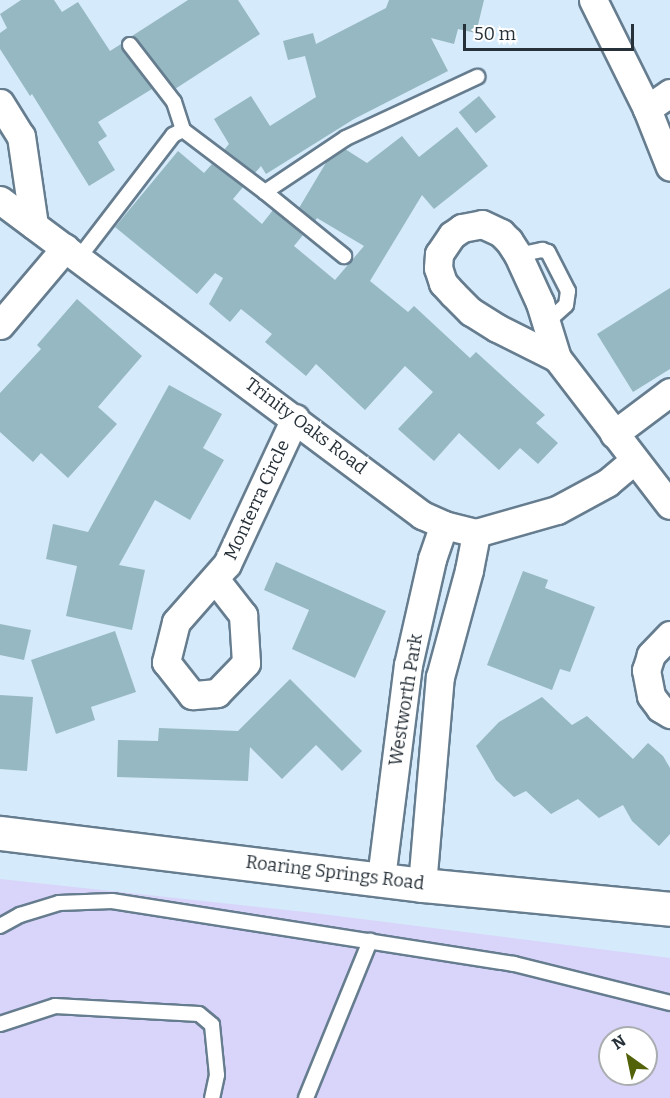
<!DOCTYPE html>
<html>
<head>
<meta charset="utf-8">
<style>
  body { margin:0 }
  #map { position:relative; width:670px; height:1098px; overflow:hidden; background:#d5eafa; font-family:Bitter,serif }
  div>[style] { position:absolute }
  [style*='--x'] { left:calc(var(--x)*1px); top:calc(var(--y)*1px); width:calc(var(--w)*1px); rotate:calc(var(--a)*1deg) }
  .green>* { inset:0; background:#d9d4fa }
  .building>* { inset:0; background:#96b8c2; transform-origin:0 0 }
  .roads { filter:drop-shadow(2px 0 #667d8f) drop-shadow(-2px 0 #667d8f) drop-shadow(0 2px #667d8f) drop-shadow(0 -2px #667d8f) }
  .service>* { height:14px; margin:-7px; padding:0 7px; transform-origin:7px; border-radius:7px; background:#fff }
  .minor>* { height:27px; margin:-13.5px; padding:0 13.5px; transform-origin:13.5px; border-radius:13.5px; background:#fff }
  .tertiary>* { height:33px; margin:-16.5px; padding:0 16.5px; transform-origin:16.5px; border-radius:16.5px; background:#fff }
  span { translate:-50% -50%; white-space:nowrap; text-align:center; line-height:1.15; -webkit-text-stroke:4.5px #fff; paint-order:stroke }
  .street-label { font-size:18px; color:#273139 }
  .north { position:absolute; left:598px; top:1026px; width:60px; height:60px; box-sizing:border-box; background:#fff; border:2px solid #a9adb0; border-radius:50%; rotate:327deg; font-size:16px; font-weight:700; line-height:24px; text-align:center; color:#273139 }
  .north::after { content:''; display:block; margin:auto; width:21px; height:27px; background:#526208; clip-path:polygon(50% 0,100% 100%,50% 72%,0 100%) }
  .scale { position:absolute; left:463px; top:24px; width:171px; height:27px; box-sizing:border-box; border:3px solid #273139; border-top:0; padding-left:8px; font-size:18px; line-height:21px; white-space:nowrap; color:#273139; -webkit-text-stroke:4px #fff; paint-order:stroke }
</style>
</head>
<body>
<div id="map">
  <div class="green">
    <i style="clip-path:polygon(evenodd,0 879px,314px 913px,670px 958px,670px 1098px,0 1098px,0 879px,610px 1038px,646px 1038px,646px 1074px,610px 1074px,610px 1038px)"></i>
  </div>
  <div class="building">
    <i style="clip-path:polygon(21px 0,54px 0,62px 12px,78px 2px,110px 51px,121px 44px,123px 51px,152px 89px,98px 122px,107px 136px,98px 142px,115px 170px,89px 186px,32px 94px,30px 96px,0 49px,0 33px,7px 28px,0 14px)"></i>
    <i style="clip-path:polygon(188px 0,238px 0,260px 34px,175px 89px,132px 36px)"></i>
    <i style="clip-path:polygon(389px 0,484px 0,476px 33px,458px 29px,454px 44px,431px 38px,448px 71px,354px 119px,266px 174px,261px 166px,255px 173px,224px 150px,229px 144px,214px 119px,251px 96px,270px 126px,316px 97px,305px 56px,288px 60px,283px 41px,313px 33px,316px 44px,386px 8px)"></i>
    <i style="left:479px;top:96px;width:27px;height:26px;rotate:51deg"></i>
    <i style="clip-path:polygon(457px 127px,488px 166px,434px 209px,422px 195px,370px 281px,408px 312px,414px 306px,470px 358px,476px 352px,545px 415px,536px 423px,558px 443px,538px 464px,520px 448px,499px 470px,459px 433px,434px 461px,398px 429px,433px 392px,405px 366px,365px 410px,316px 364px,306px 376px,265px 342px,272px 334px,241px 309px,230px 322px,209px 304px,223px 278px,215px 273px,197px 294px,115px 227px,178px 151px,204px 173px,212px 164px,243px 187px,233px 199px,262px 224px,273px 210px,303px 235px,294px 246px,335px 280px,364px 246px,317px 218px,315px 221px,299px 208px,327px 161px,345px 149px,367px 163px,402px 136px,419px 157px)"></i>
    <i style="clip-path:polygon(670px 288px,670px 369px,633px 392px,597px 334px)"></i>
    <i style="clip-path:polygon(77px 299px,142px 356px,98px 407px,117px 424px,68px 478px,41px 453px,33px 462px,0 432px,0 393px,41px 349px,37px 345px)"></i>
    <i style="clip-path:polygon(169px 385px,222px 414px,203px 448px,224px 460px,190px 520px,155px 500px,119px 565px,145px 570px,132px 630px,66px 616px,77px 566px,46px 559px,53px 524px,88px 532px)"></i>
    <i style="clip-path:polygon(276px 562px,386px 611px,355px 678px,292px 649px,309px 610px,264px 590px)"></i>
    <i style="clip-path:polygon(523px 571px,548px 580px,545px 588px,595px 607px,570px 672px,560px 669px,552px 690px,487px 665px)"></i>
    <i style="clip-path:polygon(0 624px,31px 630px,24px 660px,0 655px)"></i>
    <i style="clip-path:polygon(115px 631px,136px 692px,91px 707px,95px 720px,56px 734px,31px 660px)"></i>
    <i style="clip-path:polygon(290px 679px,362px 751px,342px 771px,316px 745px,282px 779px,250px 747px,248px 781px,117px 777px,118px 740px,158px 741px,159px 728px,238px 731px)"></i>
    <i style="clip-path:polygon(0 695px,33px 697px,27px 771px,0 769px)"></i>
    <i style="clip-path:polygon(542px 697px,572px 725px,587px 716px,633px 759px,648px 743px,663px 756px,670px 768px,670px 834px,659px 846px,632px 821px,623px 805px,599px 818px,578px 799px,551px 814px,526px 791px,514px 797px,496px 780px,476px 746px,499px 722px)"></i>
  </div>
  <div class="roads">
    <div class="service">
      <i style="--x:130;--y:45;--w:72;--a:52.3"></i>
      <i style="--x:174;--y:102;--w:29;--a:72"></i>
      <i style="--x:183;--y:130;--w:103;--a:37.1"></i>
      <i style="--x:265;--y:192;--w:102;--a:39"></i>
      <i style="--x:265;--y:192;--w:97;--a:-33.7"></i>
      <i style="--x:346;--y:138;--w:145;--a:-25"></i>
      <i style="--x:518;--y:255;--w:25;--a:-12"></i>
      <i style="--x:542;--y:250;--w:6;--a:18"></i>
      <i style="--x:548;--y:252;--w:44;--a:62.9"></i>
      <i style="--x:568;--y:291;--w:14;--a:98"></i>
      <i style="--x:566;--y:305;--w:27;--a:138"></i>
      <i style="--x:78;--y:259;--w:156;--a:-52.5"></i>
      <i style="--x:173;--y:135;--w:11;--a:-27"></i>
      <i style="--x:0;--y:926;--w:23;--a:-29"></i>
      <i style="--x:20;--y:915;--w:41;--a:-17.1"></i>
      <i style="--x:59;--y:903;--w:53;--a:-2.2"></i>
      <i style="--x:112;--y:901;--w:407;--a:8.9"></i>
      <i style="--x:514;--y:964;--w:161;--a:14"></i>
      <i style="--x:0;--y:1024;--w:58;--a:-18.1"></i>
      <i style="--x:55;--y:1006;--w:144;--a:3.2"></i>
      <i style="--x:199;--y:1014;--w:17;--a:40"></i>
      <i style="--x:212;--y:1025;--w:50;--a:84.3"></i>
      <i style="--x:217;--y:1075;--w:24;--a:102"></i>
      <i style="--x:306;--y:1098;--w:170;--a:-67.8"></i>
    </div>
    <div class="minor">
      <i style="--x:593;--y:0;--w:122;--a:63.6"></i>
      <i style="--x:647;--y:109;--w:62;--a:68.4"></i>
      <i style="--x:0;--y:103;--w:39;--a:58"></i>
      <i style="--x:21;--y:136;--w:90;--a:81.7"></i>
      <i style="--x:647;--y:109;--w:28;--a:-35"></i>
      <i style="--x:0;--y:200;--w:527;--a:36.74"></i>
      <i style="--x:422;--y:515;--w:24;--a:24"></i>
      <i style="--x:444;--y:525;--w:33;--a:14"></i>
      <i style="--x:476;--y:533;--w:84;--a:-15.9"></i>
      <i style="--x:557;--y:510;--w:57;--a:-28.4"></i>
      <i style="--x:607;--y:483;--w:35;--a:-40"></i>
      <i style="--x:0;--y:325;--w:101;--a:-49.8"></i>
      <i style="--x:557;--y:358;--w:67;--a:-153.4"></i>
      <i style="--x:497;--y:328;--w:31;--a:-148"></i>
      <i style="--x:471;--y:312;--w:25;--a:-135"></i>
      <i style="--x:453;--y:294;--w:15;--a:-132"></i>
      <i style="--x:443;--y:283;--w:16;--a:-108"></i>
      <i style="--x:438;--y:268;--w:14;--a:-86"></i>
      <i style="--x:439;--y:254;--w:23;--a:-56"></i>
      <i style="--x:452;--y:235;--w:12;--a:-35"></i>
      <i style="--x:462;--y:228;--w:20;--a:-11"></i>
      <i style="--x:482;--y:224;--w:21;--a:25"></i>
      <i style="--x:501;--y:233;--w:11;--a:45"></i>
      <i style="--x:509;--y:241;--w:17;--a:57"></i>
      <i style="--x:518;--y:255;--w:53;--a:65.4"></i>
      <i style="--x:540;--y:303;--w:58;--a:72.8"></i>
      <i style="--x:557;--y:358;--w:185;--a:52.5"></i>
      <i style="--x:614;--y:434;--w:70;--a:-36.9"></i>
      <i style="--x:215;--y:579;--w:46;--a:52.1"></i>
      <i style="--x:243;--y:615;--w:48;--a:86.4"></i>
      <i style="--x:246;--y:663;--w:42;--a:134"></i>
      <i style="--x:217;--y:693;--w:25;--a:175"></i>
      <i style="--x:192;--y:695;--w:42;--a:-128.2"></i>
      <i style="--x:166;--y:662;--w:41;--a:-76"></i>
      <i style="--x:176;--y:622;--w:77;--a:-48.7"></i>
      <i style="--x:227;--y:564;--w:161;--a:-65"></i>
      <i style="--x:670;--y:635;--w:28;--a:134"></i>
      <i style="--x:651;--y:655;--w:16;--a:108"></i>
      <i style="--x:646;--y:670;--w:26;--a:79"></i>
      <i style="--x:651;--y:696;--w:15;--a:53"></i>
      <i style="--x:660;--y:708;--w:12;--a:31"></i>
      <i style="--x:381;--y:878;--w:215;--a:-82.8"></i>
      <i style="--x:408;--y:665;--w:109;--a:-77.2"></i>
      <i style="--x:432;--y:559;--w:36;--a:-71"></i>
      <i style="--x:422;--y:885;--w:209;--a:-85.1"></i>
      <i style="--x:440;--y:677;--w:111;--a:-74.8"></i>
      <i style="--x:469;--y:570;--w:38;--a:-79"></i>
    </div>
    <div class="tertiary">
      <i style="--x:0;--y:833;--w:425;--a:7"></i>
      <i style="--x:422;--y:885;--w:249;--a:5.5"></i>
    </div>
  </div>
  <div class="street-label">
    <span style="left:306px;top:426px;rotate:37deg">Trinity Oaks Road</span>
    <span style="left:257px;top:500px;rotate:-65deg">Monterra Circle</span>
    <span style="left:406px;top:700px;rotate:-81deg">Westworth Park</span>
    <span style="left:335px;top:873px;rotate:7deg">Roaring Springs Road</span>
  </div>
  <div class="north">N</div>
  <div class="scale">50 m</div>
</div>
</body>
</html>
